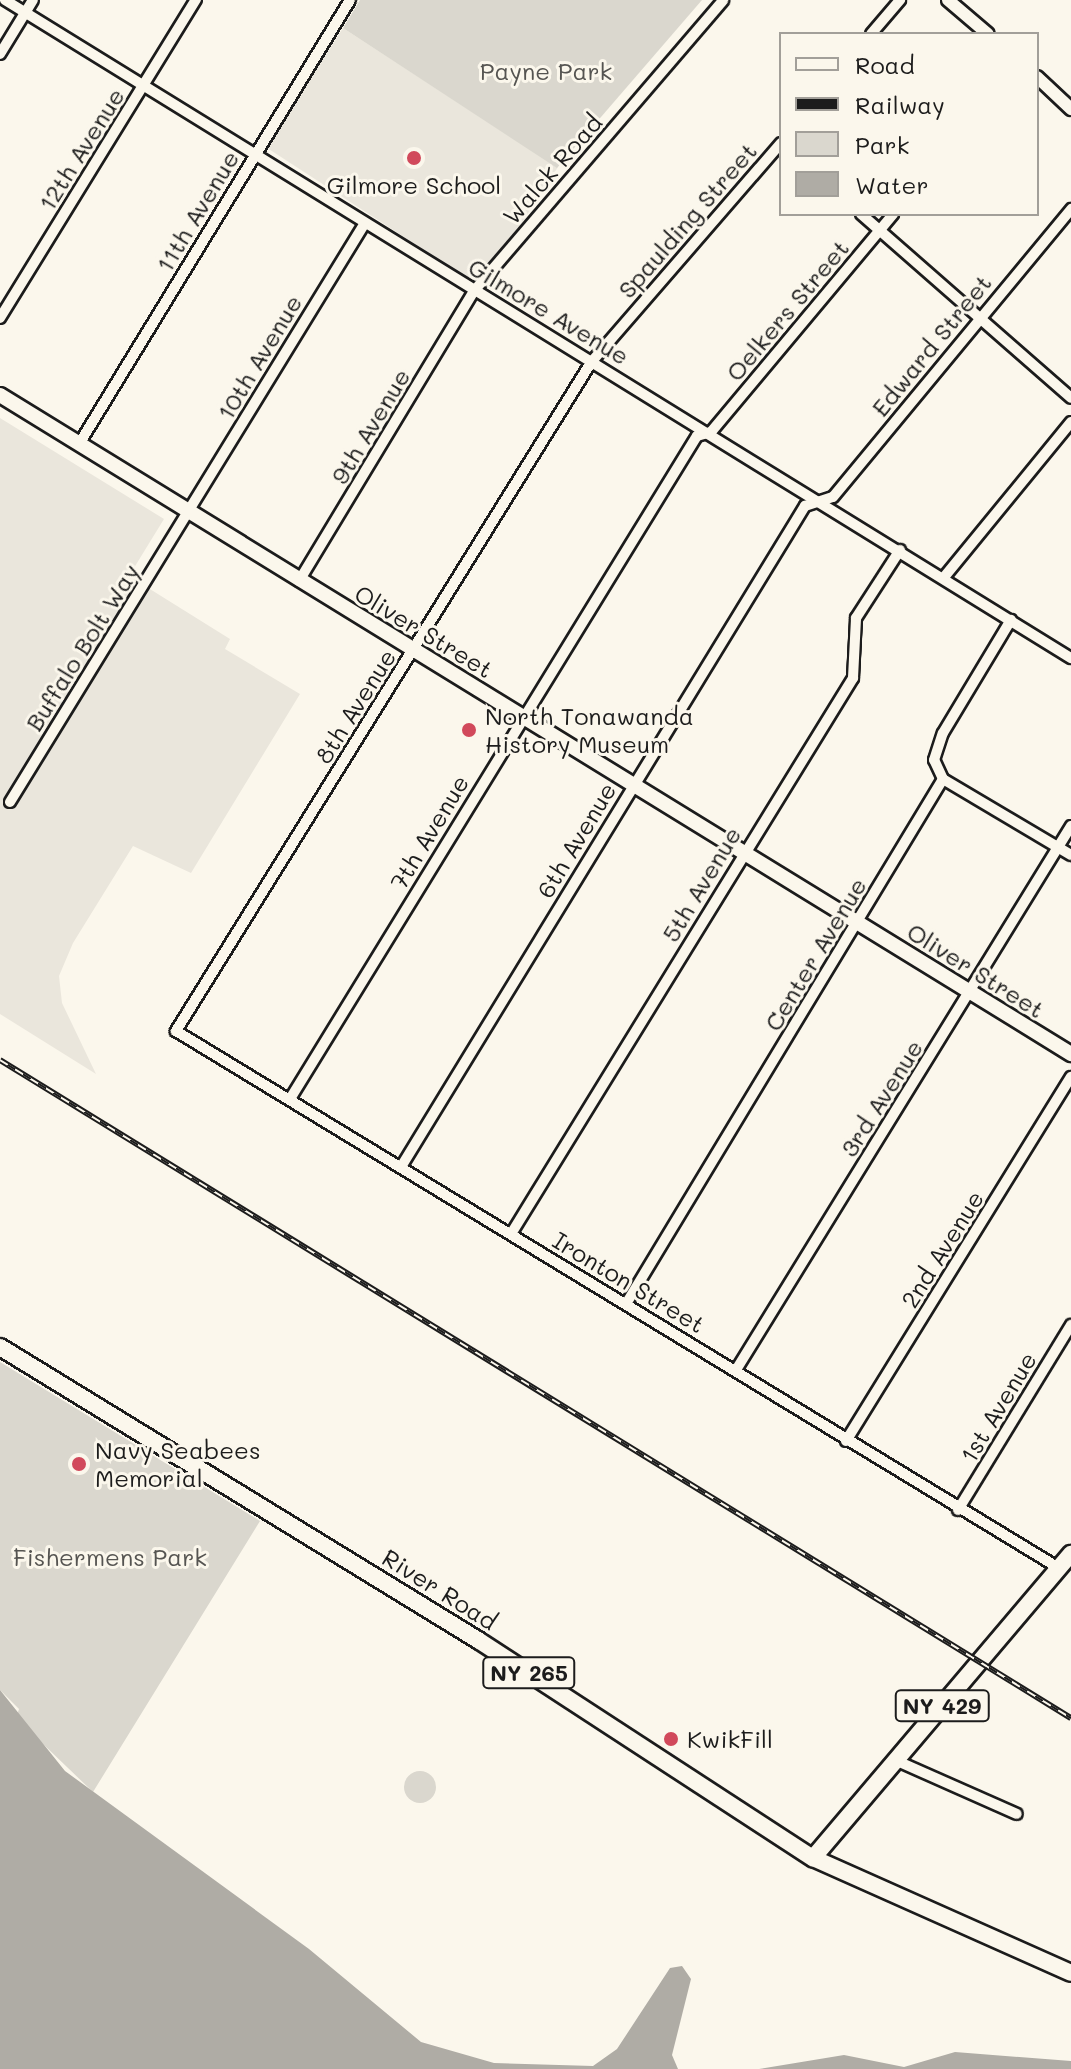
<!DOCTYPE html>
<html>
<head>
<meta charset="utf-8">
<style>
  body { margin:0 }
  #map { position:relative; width:1071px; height:2069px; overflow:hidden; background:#fbf7ec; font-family:Mali,sans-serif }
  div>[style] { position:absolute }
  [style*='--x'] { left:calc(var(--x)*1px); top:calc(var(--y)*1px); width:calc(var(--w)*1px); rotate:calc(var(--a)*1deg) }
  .built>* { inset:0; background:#eae6dc; transform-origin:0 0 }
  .green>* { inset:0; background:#dad7ce }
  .round { border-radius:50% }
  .water>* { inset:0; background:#afaca5 }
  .roads { filter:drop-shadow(2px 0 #1c1c1c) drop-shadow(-2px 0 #1c1c1c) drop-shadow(0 2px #1c1c1c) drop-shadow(0 -2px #1c1c1c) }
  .minor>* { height:10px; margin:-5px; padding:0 5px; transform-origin:5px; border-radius:5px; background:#fbf7ec }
  .tertiary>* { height:12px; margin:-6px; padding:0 6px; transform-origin:6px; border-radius:6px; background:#fbf7ec }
  .secondary>* { height:14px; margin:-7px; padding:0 7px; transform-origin:7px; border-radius:7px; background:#fbf7ec }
  .primary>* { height:16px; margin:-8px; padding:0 8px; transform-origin:8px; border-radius:8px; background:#fbf7ec }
  .rail>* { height:6px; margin-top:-3px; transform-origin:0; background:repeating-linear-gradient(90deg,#fbf7ec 0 9px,#1c1c1c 0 18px); box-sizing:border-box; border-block:2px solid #1c1c1c }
  .dots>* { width:22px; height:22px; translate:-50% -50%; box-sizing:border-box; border:4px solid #fbf7ec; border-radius:50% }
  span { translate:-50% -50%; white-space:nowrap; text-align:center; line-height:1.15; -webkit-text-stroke:6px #fbf7ec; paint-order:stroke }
  .shield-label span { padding:2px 6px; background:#fbf7ec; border:2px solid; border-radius:6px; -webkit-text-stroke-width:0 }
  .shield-label { font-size:22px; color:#1c1c1c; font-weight:700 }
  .park-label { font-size:24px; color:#555451 }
  .street-label { font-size:24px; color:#1c1c1c }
  .poi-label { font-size:24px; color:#1c1c1c }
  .left { translate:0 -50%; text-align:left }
  .legend { position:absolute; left:779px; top:32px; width:260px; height:184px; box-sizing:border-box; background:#fbf7ec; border:2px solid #a29f99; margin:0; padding:10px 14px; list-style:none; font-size:24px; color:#1c1c1c }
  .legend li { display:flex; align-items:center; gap:16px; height:40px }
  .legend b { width:40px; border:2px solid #a29f99 }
</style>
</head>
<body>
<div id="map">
  <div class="built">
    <i style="left:343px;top:28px;width:256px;height:142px;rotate:33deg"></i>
    <i style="clip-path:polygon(0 418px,164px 519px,129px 576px,230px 639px,225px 649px,300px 694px,191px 873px,133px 846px,73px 943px,59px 976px,62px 1003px,96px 1074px,0 1014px)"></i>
  </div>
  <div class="green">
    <i style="clip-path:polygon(360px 0,702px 0,557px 168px,343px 28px)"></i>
    <i style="clip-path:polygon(0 1362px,260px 1521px,93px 1792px,16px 1718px,19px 1709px,0 1690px)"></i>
    <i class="round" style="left:404px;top:1771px;width:32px;height:32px"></i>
  </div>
  <div class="water">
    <i style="clip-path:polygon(0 1690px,65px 1771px,309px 1949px,421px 2042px,494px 2063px,593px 2066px,617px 2049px,670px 1968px,682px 1966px,691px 1979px,672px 2055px,678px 2069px,0 2069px)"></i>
    <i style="clip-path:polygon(955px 2052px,1071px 2061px,1071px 2069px,759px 2069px,844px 2055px,904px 2067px)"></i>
  </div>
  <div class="roads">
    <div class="minor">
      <i style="--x:5;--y:0;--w:1253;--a:31.69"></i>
      <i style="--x:871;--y:34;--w:45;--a:-49.5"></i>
      <i style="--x:0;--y:54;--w:63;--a:-58.6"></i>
      <i style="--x:781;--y:143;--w:289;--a:130.9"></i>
      <i style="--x:592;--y:361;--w:789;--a:121.84"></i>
      <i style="--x:176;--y:1031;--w:1033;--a:31.31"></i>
      <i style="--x:861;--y:214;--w:279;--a:41.2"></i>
      <i style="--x:0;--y:318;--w:374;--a:-58.4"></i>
      <i style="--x:79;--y:444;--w:520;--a:-58.6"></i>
      <i style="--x:945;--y:576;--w:199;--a:-50.7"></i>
      <i style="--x:299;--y:581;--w:339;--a:-58.9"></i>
      <i style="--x:474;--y:291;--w:383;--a:-49.4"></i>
      <i style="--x:943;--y:779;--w:149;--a:30.7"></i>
      <i style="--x:10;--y:802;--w:679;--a:-58.49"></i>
      <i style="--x:290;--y:1099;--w:778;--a:-58.46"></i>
      <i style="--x:697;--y:436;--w:15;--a:-16"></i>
      <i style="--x:711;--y:432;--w:284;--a:-50.1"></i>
      <i style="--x:401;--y:1167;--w:775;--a:-58.57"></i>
      <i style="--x:805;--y:506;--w:29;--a:-18"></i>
      <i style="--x:833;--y:497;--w:374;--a:-50.4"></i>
      <i style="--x:511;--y:1234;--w:653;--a:-58.4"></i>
      <i style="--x:853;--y:678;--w:60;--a:-87.1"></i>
      <i style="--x:856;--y:618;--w:81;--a:-57.1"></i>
      <i style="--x:626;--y:1304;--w:613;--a:-58.88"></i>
      <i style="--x:943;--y:779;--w:21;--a:-115"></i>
      <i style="--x:934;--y:760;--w:28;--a:-72"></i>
      <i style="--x:943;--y:733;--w:132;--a:-59"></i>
      <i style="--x:736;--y:1370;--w:639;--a:-58.37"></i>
      <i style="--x:846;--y:1441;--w:428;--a:-58.3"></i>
      <i style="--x:958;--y:1510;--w:217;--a:-58.6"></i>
      <i style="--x:895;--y:1760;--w:133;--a:23.9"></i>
    </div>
    <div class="tertiary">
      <i style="--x:948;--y:0;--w:52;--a:40.4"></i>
      <i style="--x:1037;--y:77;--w:47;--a:43.3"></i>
    </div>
    <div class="secondary">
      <i style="--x:0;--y:395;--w:1258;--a:31.6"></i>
    </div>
    <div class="primary">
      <i style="--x:0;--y:1347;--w:561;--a:31.51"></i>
      <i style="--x:478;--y:1640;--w:400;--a:33.1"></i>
      <i style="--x:813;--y:1858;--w:282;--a:24"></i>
      <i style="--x:813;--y:1858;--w:399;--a:-49.7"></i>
    </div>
  </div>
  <div class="rail">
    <i style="--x:0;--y:1060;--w:1257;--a:31.57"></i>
  </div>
  <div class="dots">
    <i style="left:414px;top:158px;background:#d1495b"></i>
    <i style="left:469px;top:730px;background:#d1495b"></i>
    <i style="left:79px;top:1464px;background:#d1495b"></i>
    <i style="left:671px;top:1739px;background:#d1495b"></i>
  </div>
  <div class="shield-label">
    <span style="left:529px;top:1673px">NY 265</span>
    <span style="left:942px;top:1706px">NY 429</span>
  </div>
  <div class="park-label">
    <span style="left:546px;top:71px">Payne Park</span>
    <span style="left:110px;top:1557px">Fishermens Park</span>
  </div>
  <div class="street-label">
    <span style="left:81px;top:149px;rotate:-58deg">12th Avenue</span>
    <span style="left:552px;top:169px;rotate:-49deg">Walck Road</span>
    <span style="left:197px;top:211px;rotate:-59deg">11th Avenue</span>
    <span style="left:687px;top:220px;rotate:-49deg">Spaulding Street</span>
    <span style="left:787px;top:310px;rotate:-50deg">Oelkers Street</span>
    <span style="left:549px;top:311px;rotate:31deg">Gilmore Avenue</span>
    <span style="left:931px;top:345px;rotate:-51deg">Edward Street</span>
    <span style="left:259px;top:357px;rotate:-59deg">10th Avenue</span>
    <span style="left:370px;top:426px;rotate:-59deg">9th Avenue</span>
    <span style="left:424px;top:631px;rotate:31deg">Oliver Street</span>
    <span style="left:82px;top:647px;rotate:-58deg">Buffalo Bolt Way</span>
    <span style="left:355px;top:706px;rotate:-58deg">8th Avenue</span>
    <span style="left:429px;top:832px;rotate:-59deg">7th Avenue</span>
    <span style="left:576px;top:840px;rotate:-59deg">6th Avenue</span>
    <span style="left:701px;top:884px;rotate:-59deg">5th Avenue</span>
    <span style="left:815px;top:954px;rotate:-59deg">Center Avenue</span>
    <span style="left:976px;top:970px;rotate:32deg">Oliver Street</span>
    <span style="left:881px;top:1098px;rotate:-58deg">3rd Avenue</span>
    <span style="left:942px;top:1249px;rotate:-58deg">2nd Avenue</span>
    <span style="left:629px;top:1282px;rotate:31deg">Ironton Street</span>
    <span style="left:998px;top:1407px;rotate:-59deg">1st Avenue</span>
    <span style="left:440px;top:1589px;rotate:32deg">River Road</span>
  </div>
  <div class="poi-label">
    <span style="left:414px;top:185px">Gilmore School</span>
    <span class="left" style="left:485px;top:730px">North Tonawanda<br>History Museum</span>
    <span class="left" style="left:95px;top:1464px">Navy Seabees<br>Memorial</span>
    <span class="left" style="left:687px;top:1739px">KwikFill</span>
  </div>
  <ul class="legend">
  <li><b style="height:10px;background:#fbf7ec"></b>Road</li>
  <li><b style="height:10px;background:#1c1c1c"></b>Railway</li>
  <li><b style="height:22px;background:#dad7ce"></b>Park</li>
  <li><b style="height:22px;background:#afaca5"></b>Water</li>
  </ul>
</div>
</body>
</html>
